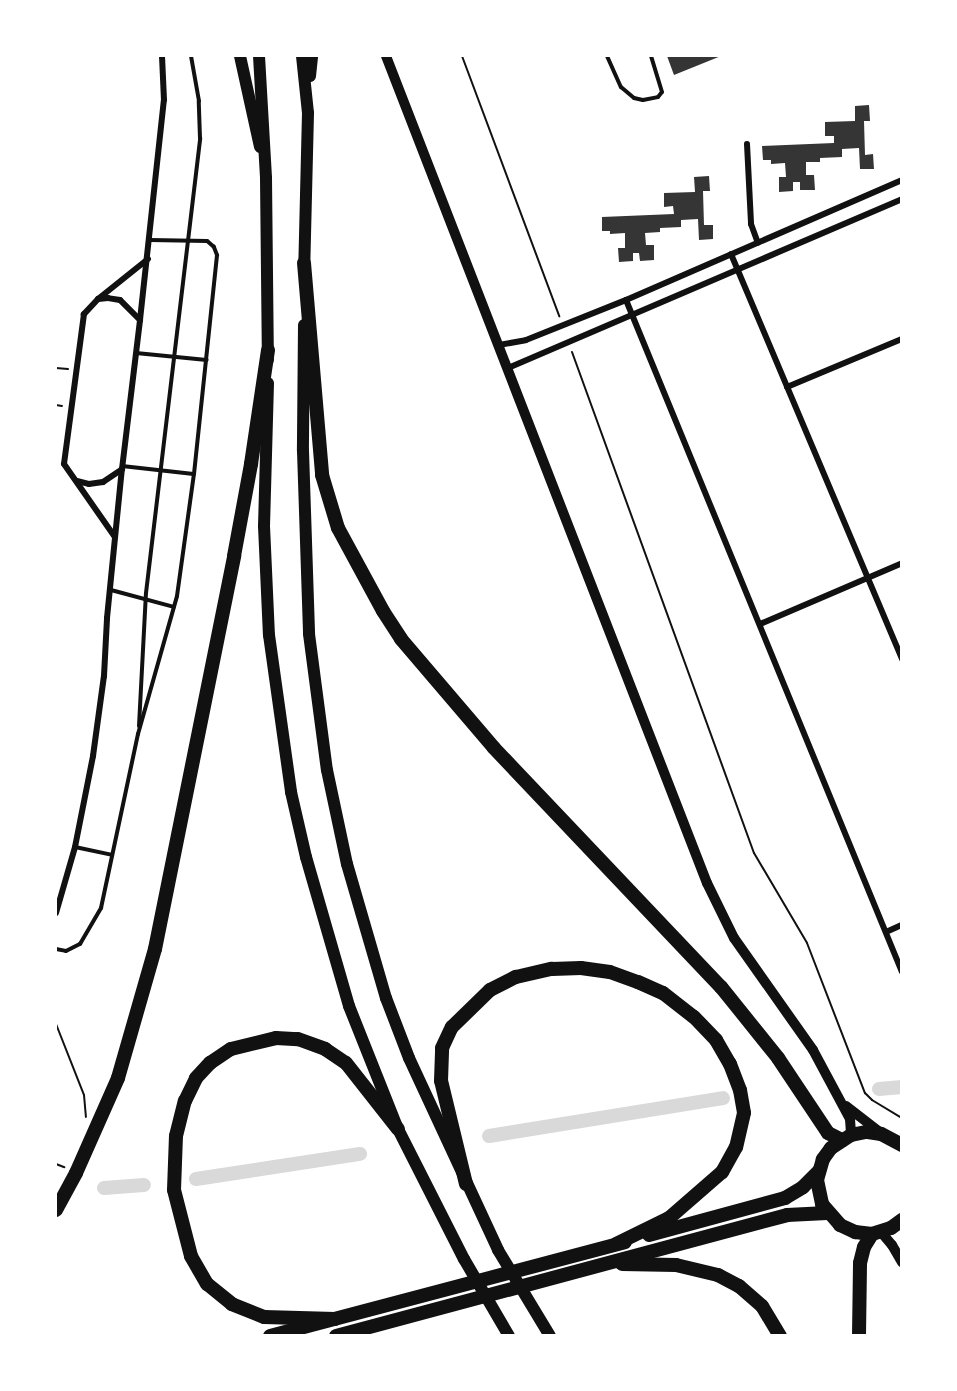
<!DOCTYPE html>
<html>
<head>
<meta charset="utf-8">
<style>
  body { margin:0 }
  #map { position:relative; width:957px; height:1391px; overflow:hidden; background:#fff; font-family:"Exo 2",sans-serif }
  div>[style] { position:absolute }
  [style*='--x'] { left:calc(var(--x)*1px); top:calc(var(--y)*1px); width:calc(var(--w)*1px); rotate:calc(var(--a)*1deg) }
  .canal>* { height:14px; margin:-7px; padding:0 7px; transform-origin:7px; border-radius:7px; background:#d9d9d9 }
  .building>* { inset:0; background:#353535 }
  .path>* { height:2px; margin:-1px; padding:0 1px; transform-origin:1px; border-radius:1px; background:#111 }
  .service>* { height:4px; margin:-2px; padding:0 2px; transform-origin:2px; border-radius:2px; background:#111 }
  .minor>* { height:6px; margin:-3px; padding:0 3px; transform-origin:3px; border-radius:3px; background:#111 }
  .tertiary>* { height:10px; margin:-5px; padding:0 5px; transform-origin:5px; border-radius:5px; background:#111 }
  .primary>* { height:12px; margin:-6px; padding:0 6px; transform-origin:6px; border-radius:6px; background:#111 }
  .trunk>* { height:14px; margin:-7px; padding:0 7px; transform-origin:7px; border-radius:7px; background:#111 }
  span { translate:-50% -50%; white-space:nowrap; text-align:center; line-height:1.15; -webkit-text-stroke:5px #fff; paint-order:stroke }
  .frame { position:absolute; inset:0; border:57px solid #fff; pointer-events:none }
</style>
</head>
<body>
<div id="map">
  <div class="canal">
    <i style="--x:879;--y:1089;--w:23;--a:-5"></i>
    <i style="--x:489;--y:1136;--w:237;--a:-9.2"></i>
    <i style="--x:196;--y:1179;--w:166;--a:-8.7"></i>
    <i style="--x:104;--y:1188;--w:40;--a:-4.3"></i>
  </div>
  <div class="building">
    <i style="clip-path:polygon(667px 56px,721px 56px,674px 75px)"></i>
    <i style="clip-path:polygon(869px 105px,870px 121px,864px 121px,865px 155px,873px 154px,874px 169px,860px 169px,859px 148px,842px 149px,842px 157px,820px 158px,820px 162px,806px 162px,806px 175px,814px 175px,815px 190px,800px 190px,800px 182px,793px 182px,793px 191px,779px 192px,779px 177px,786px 177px,785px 163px,771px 164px,771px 160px,763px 160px,762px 146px,834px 143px,834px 136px,825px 136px,825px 122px,855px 121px,855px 106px)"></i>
    <i style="clip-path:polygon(709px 176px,710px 191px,703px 191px,704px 225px,713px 225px,713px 239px,699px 240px,698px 219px,681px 220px,681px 227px,660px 228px,660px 232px,645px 233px,646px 245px,654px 245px,654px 260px,640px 261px,639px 253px,633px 253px,633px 261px,619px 262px,618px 248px,625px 248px,625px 233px,610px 234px,610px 231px,602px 231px,602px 217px,674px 214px,673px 206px,664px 207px,664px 193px,695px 192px,694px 177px)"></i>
  </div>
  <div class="path">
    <i style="--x:462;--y:56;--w:278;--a:69.5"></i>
    <i style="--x:572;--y:352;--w:533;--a:70.04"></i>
    <i style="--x:754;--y:853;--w:104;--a:59.5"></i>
    <i style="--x:807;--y:943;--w:161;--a:68.9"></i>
    <i style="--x:865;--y:1093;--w:10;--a:45"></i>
    <i style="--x:872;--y:1100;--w:35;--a:31"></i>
    <i style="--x:56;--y:368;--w:12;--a:5"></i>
    <i style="--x:56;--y:405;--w:6;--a:9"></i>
    <i style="--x:56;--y:1024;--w:76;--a:68.5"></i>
    <i style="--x:84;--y:1095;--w:22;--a:85"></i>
    <i style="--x:56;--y:1164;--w:9;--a:21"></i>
    <i style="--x:902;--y:1307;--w:10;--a:90"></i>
  </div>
  <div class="service">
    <i style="--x:607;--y:56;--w:34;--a:66"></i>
    <i style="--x:621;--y:87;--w:17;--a:40"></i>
    <i style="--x:634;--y:98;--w:9;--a:13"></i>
    <i style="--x:643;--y:100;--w:15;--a:-11"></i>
    <i style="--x:658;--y:97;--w:6;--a:-51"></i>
    <i style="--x:662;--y:92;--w:38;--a:-107"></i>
    <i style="--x:136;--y:353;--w:71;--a:5.6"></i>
    <i style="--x:122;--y:466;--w:72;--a:6.3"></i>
    <i style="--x:111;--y:590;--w:65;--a:15.1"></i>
    <i style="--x:139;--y:726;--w:133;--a:-87"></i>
    <i style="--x:146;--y:593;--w:458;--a:-83.2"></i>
    <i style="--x:200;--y:138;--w:37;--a:-92"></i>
    <i style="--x:199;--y:101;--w:46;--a:-100.1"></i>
    <i style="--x:75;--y:847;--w:38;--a:12"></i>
    <i style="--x:56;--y:949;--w:10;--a:11"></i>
    <i style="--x:66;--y:951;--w:16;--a:-27"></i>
    <i style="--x:80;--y:944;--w:42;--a:-59.7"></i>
    <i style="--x:101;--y:908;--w:178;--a:-78"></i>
    <i style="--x:138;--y:734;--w:143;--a:-74.2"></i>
    <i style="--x:177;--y:596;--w:123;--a:-82.1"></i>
    <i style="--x:194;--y:474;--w:220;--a:-84"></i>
    <i style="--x:217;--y:255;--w:9;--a:-111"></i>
    <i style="--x:214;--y:247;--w:9;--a:-139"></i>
    <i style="--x:207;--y:241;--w:57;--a:-179"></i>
  </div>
  <div class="minor">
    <i style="--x:747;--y:144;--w:80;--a:87.1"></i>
    <i style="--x:751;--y:224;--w:20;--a:70"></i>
    <i style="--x:731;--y:254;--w:440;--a:67.1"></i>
    <i style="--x:98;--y:299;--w:64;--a:-38.7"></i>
    <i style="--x:626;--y:300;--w:726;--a:67.67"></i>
    <i style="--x:140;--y:320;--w:221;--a:-83.8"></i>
    <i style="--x:164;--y:100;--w:44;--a:-92.6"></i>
    <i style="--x:499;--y:345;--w:27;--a:-10"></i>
    <i style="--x:526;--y:340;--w:108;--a:-21.8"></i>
    <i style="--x:626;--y:300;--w:301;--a:-23.5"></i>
    <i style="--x:508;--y:368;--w:429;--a:-23.2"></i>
    <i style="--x:787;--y:387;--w:125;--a:-22.7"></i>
    <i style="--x:77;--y:481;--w:12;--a:14"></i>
    <i style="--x:89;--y:484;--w:14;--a:-8"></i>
    <i style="--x:103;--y:482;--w:23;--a:-34"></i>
    <i style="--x:122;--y:469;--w:150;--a:-83.1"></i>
    <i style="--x:140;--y:320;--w:28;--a:-135"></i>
    <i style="--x:120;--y:300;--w:12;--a:-171"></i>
    <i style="--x:108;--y:298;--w:10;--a:174"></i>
    <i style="--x:98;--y:299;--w:21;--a:133"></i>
    <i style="--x:84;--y:314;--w:151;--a:97.6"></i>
    <i style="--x:64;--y:464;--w:89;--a:55.1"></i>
    <i style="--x:760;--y:624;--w:155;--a:-23.2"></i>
    <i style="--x:56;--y:913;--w:69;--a:-73.9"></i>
    <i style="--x:75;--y:847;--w:93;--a:-78.8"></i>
    <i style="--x:93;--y:756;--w:81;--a:-82.2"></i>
    <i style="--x:104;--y:676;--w:58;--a:-87"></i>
    <i style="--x:107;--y:618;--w:150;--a:-84.3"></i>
    <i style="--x:886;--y:932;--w:17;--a:-24"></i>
  </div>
  <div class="tertiary">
    <i style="--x:386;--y:56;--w:887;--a:68.79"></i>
    <i style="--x:707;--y:883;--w:61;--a:63.9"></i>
    <i style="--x:734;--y:938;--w:137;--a:54.8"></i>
    <i style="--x:813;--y:1050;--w:78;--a:61.8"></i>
    <i style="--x:850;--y:1119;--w:16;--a:86"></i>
    <i style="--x:846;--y:1106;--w:44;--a:37.6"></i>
    <i style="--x:881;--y:1232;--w:17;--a:50"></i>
    <i style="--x:892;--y:1245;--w:20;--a:60"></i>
  </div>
  <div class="primary">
    <i style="--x:240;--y:56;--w:93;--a:77.6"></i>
    <i style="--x:259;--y:56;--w:122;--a:86.7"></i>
    <i style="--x:266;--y:178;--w:182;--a:89.4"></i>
    <i style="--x:302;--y:56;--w:57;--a:84"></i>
    <i style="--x:308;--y:113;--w:159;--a:91.4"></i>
    <i style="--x:310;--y:76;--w:20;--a:-84"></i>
    <i style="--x:304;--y:325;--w:126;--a:90.5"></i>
    <i style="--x:303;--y:451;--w:183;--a:88.1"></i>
    <i style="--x:309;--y:634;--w:137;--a:82.5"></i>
    <i style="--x:327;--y:770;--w:96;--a:78"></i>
    <i style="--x:347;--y:864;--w:140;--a:73.8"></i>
    <i style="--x:386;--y:998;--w:64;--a:69"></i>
    <i style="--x:409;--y:1058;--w:212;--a:65.1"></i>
    <i style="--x:498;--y:1250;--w:100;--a:58.8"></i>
    <i style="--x:268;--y:383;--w:143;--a:91.6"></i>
    <i style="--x:264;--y:526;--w:109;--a:87.4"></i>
    <i style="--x:269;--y:635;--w:159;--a:82"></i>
    <i style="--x:291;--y:792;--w:67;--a:77"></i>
    <i style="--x:306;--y:857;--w:155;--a:73.9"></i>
    <i style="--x:349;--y:1006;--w:132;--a:68.3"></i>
    <i style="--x:398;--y:1129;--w:146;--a:63.1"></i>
    <i style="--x:464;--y:1259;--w:89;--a:59.7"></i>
  </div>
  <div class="trunk">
    <i style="--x:304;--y:263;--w:213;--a:85.1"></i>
    <i style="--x:322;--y:475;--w:55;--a:73.2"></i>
    <i style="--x:338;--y:528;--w:94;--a:61.5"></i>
    <i style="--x:383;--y:611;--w:33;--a:57"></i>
    <i style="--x:401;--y:639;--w:143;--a:49.5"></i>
    <i style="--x:494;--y:748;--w:330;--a:46.5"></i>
    <i style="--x:721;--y:987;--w:91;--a:51.2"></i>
    <i style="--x:778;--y:1058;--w:90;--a:56.3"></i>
    <i style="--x:828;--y:1133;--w:16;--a:27"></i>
    <i style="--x:902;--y:1145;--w:24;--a:-152"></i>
    <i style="--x:881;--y:1134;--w:15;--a:-172"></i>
    <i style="--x:866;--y:1132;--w:15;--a:169"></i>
    <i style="--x:851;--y:1135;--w:24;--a:147"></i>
    <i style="--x:831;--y:1148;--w:14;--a:126"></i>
    <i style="--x:823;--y:1159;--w:22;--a:106"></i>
    <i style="--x:817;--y:1180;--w:25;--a:78"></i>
    <i style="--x:822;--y:1204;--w:28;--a:49"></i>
    <i style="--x:840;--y:1225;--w:17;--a:25"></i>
    <i style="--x:855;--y:1232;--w:17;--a:7"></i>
    <i style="--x:872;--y:1234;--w:20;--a:-18"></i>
    <i style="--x:891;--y:1228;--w:14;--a:-36"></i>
    <i style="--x:466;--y:1184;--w:106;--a:-103.6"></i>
    <i style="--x:441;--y:1081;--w:33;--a:-88"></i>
    <i style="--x:442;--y:1048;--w:23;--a:-65"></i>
    <i style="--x:452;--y:1027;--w:53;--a:-44.2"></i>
    <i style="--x:490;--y:990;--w:29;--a:-27"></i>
    <i style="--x:516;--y:977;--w:37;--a:-13"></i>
    <i style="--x:552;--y:969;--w:29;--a:-2"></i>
    <i style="--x:581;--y:968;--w:29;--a:8"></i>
    <i style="--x:610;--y:972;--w:30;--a:20"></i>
    <i style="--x:638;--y:982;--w:27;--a:24"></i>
    <i style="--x:663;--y:993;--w:39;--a:38"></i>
    <i style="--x:694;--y:1017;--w:32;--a:46"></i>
    <i style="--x:716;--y:1040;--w:28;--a:60"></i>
    <i style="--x:730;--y:1064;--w:28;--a:69"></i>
    <i style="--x:740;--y:1090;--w:23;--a:80"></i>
    <i style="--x:744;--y:1113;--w:35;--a:103"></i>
    <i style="--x:736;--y:1147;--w:29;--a:119"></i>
    <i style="--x:722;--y:1172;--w:70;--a:139"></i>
    <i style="--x:669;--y:1218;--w:59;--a:153.9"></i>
    <i style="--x:56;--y:1210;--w:42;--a:-61.6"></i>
    <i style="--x:76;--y:1173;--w:104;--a:-66.1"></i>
    <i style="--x:118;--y:1078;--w:134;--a:-74"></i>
    <i style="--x:155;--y:949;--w:401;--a:-78.6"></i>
    <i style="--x:234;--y:556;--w:94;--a:-79.5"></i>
    <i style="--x:251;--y:464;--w:115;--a:-81.5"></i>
    <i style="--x:649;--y:1235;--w:141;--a:-15.2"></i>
    <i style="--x:785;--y:1198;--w:21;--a:-31"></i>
    <i style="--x:803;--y:1187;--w:23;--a:-45"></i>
    <i style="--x:622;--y:1264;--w:54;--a:1.1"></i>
    <i style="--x:676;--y:1265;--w:43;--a:13.4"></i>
    <i style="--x:718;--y:1275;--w:24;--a:28"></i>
    <i style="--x:739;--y:1286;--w:30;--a:41"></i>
    <i style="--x:762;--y:1306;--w:35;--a:59"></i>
    <i style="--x:335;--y:1319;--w:71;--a:-178.4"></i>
    <i style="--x:264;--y:1317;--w:35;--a:-158"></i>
    <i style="--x:232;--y:1304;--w:32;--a:-141"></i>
    <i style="--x:207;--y:1284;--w:32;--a:-120"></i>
    <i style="--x:191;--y:1256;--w:68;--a:-104.4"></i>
    <i style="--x:174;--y:1190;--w:54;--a:-87.9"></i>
    <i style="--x:176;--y:1136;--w:36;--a:-76"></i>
    <i style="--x:185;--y:1101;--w:25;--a:-64"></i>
    <i style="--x:196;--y:1078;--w:21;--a:-47"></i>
    <i style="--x:210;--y:1063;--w:25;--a:-34"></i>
    <i style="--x:231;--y:1049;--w:46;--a:-13.7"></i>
    <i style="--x:276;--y:1038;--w:22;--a:3"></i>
    <i style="--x:298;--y:1039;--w:29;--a:20"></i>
    <i style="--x:325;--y:1049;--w:25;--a:34"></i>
    <i style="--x:346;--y:1063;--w:84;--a:51.8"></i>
    <i style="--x:270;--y:1336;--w:367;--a:-14.8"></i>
    <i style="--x:336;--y:1336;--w:467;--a:-15"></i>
    <i style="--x:787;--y:1215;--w:40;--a:-2.9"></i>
    <i style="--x:859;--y:1336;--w:73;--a:-89.2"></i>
    <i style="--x:860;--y:1263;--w:16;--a:-76"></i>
    <i style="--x:864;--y:1247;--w:15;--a:-58"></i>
  </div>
  <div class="frame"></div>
</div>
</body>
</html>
